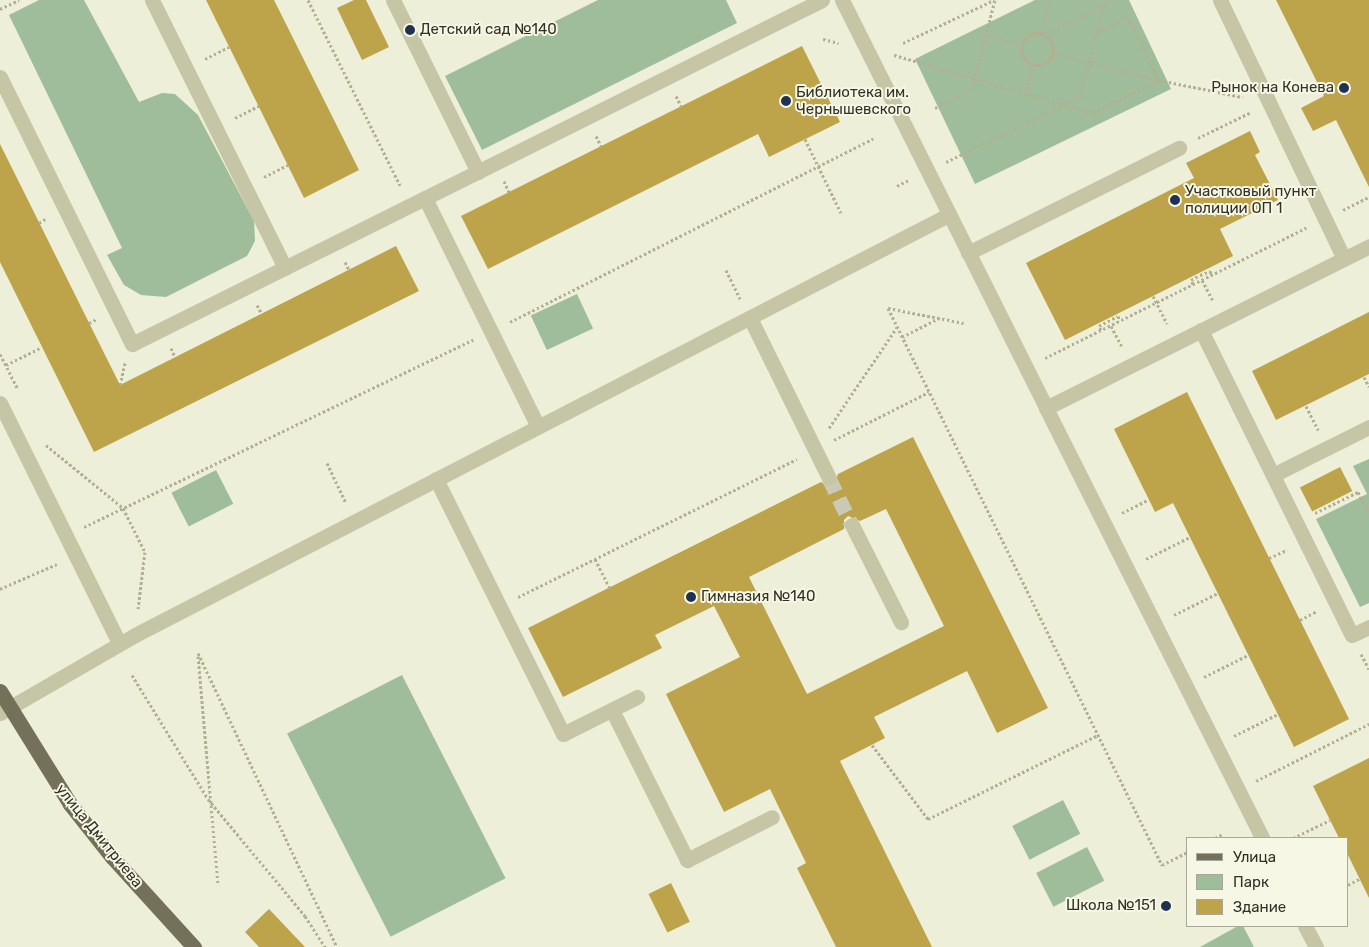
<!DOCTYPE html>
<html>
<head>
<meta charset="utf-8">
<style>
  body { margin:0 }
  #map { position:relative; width:1369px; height:947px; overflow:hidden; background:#eeefd9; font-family:Rubik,sans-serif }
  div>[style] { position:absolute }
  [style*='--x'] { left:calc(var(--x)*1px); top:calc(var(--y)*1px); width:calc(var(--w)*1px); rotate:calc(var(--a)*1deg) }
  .green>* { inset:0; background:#9fbd9b; transform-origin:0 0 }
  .building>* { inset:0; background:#bda34a; transform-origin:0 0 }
  .minor-tunnel>* { height:15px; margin-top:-7.5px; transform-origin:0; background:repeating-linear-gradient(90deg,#c9c9b5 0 15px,transparent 0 23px) }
  .path>* { height:3px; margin-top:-1.5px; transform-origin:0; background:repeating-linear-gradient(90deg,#b2b091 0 2.5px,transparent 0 5px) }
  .path>.ring { margin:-1.5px; padding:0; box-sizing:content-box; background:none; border:3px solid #b2b091; border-radius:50% }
  .minor>* { height:15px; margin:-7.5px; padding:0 7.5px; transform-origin:7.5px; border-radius:7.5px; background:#c6c6a6 }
  .major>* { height:15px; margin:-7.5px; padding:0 7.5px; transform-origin:7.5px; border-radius:7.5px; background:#747059 }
  .dots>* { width:14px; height:14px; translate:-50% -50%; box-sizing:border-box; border:2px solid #f6f7e5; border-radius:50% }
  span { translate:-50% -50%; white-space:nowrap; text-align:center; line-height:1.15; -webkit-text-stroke:4px #f6f7e5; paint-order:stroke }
  .poi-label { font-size:15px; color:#333127 }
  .left { translate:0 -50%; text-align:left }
  .right { translate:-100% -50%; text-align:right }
  .street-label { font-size:15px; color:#333127 }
  .legend { position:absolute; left:1186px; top:837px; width:162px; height:90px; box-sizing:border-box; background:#f6f7e5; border:1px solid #a8a899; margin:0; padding:6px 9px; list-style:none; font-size:15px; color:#333127 }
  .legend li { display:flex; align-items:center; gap:10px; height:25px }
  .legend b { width:25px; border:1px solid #a8a899 }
</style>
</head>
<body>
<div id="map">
  <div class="green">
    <i style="clip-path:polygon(39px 0,84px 0,139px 102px,162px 93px,175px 94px,198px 115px,254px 221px,255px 241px,247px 256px,166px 297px,141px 295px,124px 285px,107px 255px,122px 248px,9px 15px)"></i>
    <i style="clip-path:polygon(598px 0,726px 0,737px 23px,482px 150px,445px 76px)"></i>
    <i style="clip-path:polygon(1035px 0,1129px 0,1171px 89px,975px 184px,915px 59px)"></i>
    <i style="left:577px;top:294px;width:38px;height:51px;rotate:65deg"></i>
    <i style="clip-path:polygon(1369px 459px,1369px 603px,1360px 607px,1316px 519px,1367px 494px,1353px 466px)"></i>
    <i style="left:216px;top:470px;width:38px;height:50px;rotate:63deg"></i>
    <i style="left:402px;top:675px;width:228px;height:129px;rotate:63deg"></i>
    <i style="left:1063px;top:800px;width:38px;height:57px;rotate:63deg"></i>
    <i style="left:1087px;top:847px;width:38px;height:57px;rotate:63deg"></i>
    <i style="clip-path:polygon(1238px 926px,1243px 926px,1254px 947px,1200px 947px)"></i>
  </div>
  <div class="building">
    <i style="clip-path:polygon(206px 0,274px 0,359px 170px,304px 198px)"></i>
    <i style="clip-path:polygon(354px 0,366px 0,389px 47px,362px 60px,337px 8px)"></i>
    <i style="clip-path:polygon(1276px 0,1369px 0,1369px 187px,1336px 120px,1313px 131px,1301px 108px,1324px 96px)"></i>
    <i style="clip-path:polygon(802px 46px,840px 122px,769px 157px,758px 134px,488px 269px,461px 216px)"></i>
    <i style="clip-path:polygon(1250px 131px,1260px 152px,1255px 155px,1278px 200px,1220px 229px,1233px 256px,1065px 340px,1026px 263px,1194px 178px,1186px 163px)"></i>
    <i style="clip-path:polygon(0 144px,120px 385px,396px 246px,419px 291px,94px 452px,0 262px)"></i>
    <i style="clip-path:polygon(1369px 312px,1369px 374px,1276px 420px,1252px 371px)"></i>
    <i style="clip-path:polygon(1187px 392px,1349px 719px,1294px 747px,1173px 503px,1155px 512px,1114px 429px)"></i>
    <i style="clip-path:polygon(evenodd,913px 437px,1048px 708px,997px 733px,967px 671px,874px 717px,885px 738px,840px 761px,932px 947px,836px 947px,797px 868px,806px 863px,770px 789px,724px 812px,666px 694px,740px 657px,714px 606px,655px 635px,662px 648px,563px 697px,528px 628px,821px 482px,828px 487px,834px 486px,838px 474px,913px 437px,886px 509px,944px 626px,807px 694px,749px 577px,844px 529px,844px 520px,848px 516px,860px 521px,886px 509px)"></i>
    <i style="left:1340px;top:467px;width:27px;height:45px;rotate:63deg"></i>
    <i style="clip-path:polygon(1369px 758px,1369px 898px,1348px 855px,1348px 838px,1339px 838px,1313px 786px)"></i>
    <i style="left:671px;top:883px;width:43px;height:25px;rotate:64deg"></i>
    <i style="clip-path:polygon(269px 909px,305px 947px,259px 947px,245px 932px)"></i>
  </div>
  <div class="minor-tunnel">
    <i style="--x:829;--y:478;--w:52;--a:63.9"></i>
  </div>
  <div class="path">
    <i style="--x:308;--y:0;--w:207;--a:63.6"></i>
    <i style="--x:0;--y:9;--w:21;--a:-25"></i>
    <i style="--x:1041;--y:33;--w:34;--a:-75"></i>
    <i class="ring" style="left:1021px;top:33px;width:29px;height:29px"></i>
    <i style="--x:1044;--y:34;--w:77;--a:-26.2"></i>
    <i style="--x:986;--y:35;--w:36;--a:16"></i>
    <i style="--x:823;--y:39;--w:16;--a:14"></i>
    <i style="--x:903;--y:43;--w:101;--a:-25.3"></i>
    <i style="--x:1053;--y:53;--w:109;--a:14.3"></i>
    <i style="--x:1159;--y:80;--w:85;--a:11.6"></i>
    <i style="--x:894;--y:55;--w:207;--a:16.2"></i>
    <i style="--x:1093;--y:113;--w:74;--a:-26.6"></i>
    <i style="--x:1159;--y:80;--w:70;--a:-116.2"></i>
    <i style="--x:1128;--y:17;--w:34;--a:154"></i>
    <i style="--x:205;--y:59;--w:27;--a:-27"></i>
    <i style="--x:1025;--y:94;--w:31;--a:-75"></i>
    <i style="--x:676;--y:96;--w:11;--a:63"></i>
    <i style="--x:935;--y:108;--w:41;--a:-25.9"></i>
    <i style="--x:972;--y:90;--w:93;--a:-75.7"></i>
    <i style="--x:235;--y:118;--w:27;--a:-27"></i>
    <i style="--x:596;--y:136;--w:11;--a:63"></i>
    <i style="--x:1198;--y:138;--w:59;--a:-26.1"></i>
    <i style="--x:805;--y:139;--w:82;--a:64.1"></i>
    <i style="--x:946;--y:162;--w:149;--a:-25.9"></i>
    <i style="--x:1080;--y:97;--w:100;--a:-75.5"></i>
    <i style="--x:264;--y:177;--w:27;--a:-27"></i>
    <i style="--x:504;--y:181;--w:12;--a:66"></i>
    <i style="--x:897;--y:186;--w:13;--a:-27"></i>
    <i style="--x:1343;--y:210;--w:29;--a:-27"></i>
    <i style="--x:39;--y:223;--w:9;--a:-32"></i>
    <i style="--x:345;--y:262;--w:9;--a:63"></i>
    <i style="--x:726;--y:270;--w:32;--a:64"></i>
    <i style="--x:1202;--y:280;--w:24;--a:62"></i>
    <i style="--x:1193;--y:284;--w:4;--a:-117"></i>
    <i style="--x:1191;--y:280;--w:10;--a:-29"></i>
    <i style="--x:1200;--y:275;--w:11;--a:-22"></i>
    <i style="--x:1210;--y:271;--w:4;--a:63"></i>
    <i style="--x:1153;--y:296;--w:31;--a:63"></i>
    <i style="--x:257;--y:305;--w:10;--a:61"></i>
    <i style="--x:888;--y:308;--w:621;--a:63.81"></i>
    <i style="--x:1162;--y:865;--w:29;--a:-27"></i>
    <i style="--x:888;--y:308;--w:77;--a:11.2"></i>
    <i style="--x:510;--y:322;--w:407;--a:-26.8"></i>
    <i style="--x:89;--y:323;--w:9;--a:-27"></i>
    <i style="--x:1111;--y:326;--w:24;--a:62"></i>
    <i style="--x:1101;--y:330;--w:4;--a:-117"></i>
    <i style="--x:1099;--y:326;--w:21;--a:-28"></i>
    <i style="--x:1118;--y:316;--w:5;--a:68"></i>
    <i style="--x:902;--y:337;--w:42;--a:-27.2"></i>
    <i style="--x:171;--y:348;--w:10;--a:66"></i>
    <i style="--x:0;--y:354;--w:39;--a:63"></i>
    <i style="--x:1045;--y:358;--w:292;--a:-26.5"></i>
    <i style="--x:6;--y:365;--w:40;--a:-26.6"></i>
    <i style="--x:1364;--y:377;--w:11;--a:63"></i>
    <i style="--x:120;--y:385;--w:23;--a:-77"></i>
    <i style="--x:1306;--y:406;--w:27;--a:63"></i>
    <i style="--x:829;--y:428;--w:122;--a:-56"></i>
    <i style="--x:834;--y:440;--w:106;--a:-26.8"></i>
    <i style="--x:46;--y:445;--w:99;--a:39.3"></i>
    <i style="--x:123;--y:508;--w:49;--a:63.4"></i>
    <i style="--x:145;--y:552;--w:57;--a:97"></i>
    <i style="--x:327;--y:463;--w:44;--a:64.6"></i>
    <i style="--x:1122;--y:513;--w:30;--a:-27"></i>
    <i style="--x:1315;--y:513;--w:48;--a:-26"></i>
    <i style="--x:1358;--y:492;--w:25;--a:64"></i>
    <i style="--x:84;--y:527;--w:432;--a:-25.7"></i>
    <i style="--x:1269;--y:558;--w:20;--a:-24"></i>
    <i style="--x:595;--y:559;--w:33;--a:63"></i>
    <i style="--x:1146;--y:559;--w:49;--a:-26.6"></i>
    <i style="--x:0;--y:589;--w:62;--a:-23.7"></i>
    <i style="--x:518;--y:597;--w:311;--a:-26.3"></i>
    <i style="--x:1174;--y:615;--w:49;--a:-26.6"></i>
    <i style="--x:1300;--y:620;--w:19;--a:-28"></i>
    <i style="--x:198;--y:653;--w:325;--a:64.7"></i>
    <i style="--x:1361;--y:654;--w:17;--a:62"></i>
    <i style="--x:198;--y:656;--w:230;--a:85"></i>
    <i style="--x:132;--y:675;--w:145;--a:58.5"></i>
    <i style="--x:208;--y:799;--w:152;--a:50.3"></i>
    <i style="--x:305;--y:916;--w:37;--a:57"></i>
    <i style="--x:1204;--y:677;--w:49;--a:-26.6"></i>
    <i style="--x:1234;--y:736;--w:49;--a:-26.6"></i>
    <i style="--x:872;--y:745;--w:93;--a:52.9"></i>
    <i style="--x:928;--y:819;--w:190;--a:-26.3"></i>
    <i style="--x:1256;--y:781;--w:127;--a:-26.8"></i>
    <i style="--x:1215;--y:838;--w:9;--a:-27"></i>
    <i style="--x:1293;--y:838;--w:41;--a:-25.9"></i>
    <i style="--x:1348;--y:885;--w:13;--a:-29"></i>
  </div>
  <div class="minor">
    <i style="--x:152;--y:0;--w:299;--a:63.6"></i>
    <i style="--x:393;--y:0;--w:192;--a:63.7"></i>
    <i style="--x:842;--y:0;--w:456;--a:63.4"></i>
    <i style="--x:1046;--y:408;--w:361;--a:-26.6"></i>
    <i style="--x:1220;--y:0;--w:287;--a:64.4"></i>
    <i style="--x:0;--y:77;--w:298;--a:63.7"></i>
    <i style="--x:132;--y:344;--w:771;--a:-26.5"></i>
    <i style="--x:425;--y:198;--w:255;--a:63.7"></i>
    <i style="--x:968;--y:253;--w:236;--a:-26.5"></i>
    <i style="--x:750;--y:318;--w:178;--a:63.7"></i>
    <i style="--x:1201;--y:330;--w:340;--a:63.7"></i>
    <i style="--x:1352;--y:635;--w:19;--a:-25"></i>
    <i style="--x:0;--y:403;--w:268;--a:63.6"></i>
    <i style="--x:1046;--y:408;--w:481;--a:63.3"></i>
    <i style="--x:1273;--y:475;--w:107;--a:-26.6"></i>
    <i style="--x:436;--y:479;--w:285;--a:63.5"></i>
    <i style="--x:563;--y:734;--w:83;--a:-26.6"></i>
    <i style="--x:852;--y:525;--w:109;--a:63.2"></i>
    <i style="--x:612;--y:710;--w:168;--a:63.4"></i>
    <i style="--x:687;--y:860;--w:95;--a:-26.8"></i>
    <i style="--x:0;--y:713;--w:156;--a:-30"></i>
    <i style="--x:135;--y:635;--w:915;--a:-27.32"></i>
    <i style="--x:1305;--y:926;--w:24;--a:62"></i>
  </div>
  <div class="major">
    <i style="--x:0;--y:691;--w:133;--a:58.2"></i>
    <i style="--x:70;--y:804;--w:68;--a:51.6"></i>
    <i style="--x:112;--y:857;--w:122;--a:47.7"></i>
  </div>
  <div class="dots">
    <i style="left:410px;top:30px;background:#1f3351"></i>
    <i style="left:1344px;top:88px;background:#1f3351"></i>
    <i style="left:786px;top:101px;background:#1f3351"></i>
    <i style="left:1175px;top:200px;background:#1f3351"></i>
    <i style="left:691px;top:597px;background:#1f3351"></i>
    <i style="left:1166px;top:906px;background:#1f3351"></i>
  </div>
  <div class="poi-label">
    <span class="left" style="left:420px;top:30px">Детский сад №140</span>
    <span class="right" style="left:1334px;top:88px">Рынок на Конева</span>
    <span class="left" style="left:796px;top:101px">Библиотека им.<br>Чернышевского</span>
    <span class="left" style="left:1185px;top:200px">Участковый пункт<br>полиции ОП 1</span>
    <span class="left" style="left:701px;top:597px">Гимназия №140</span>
    <span class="right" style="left:1156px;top:906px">Школа №151</span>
  </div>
  <div class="street-label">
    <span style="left:99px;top:836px;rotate:51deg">улица Дмитриева</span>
  </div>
  <ul class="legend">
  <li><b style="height:6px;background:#747059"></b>Улица</li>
  <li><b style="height:14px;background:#9fbd9b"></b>Парк</li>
  <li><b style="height:14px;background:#bda34a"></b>Здание</li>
  </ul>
</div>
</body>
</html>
